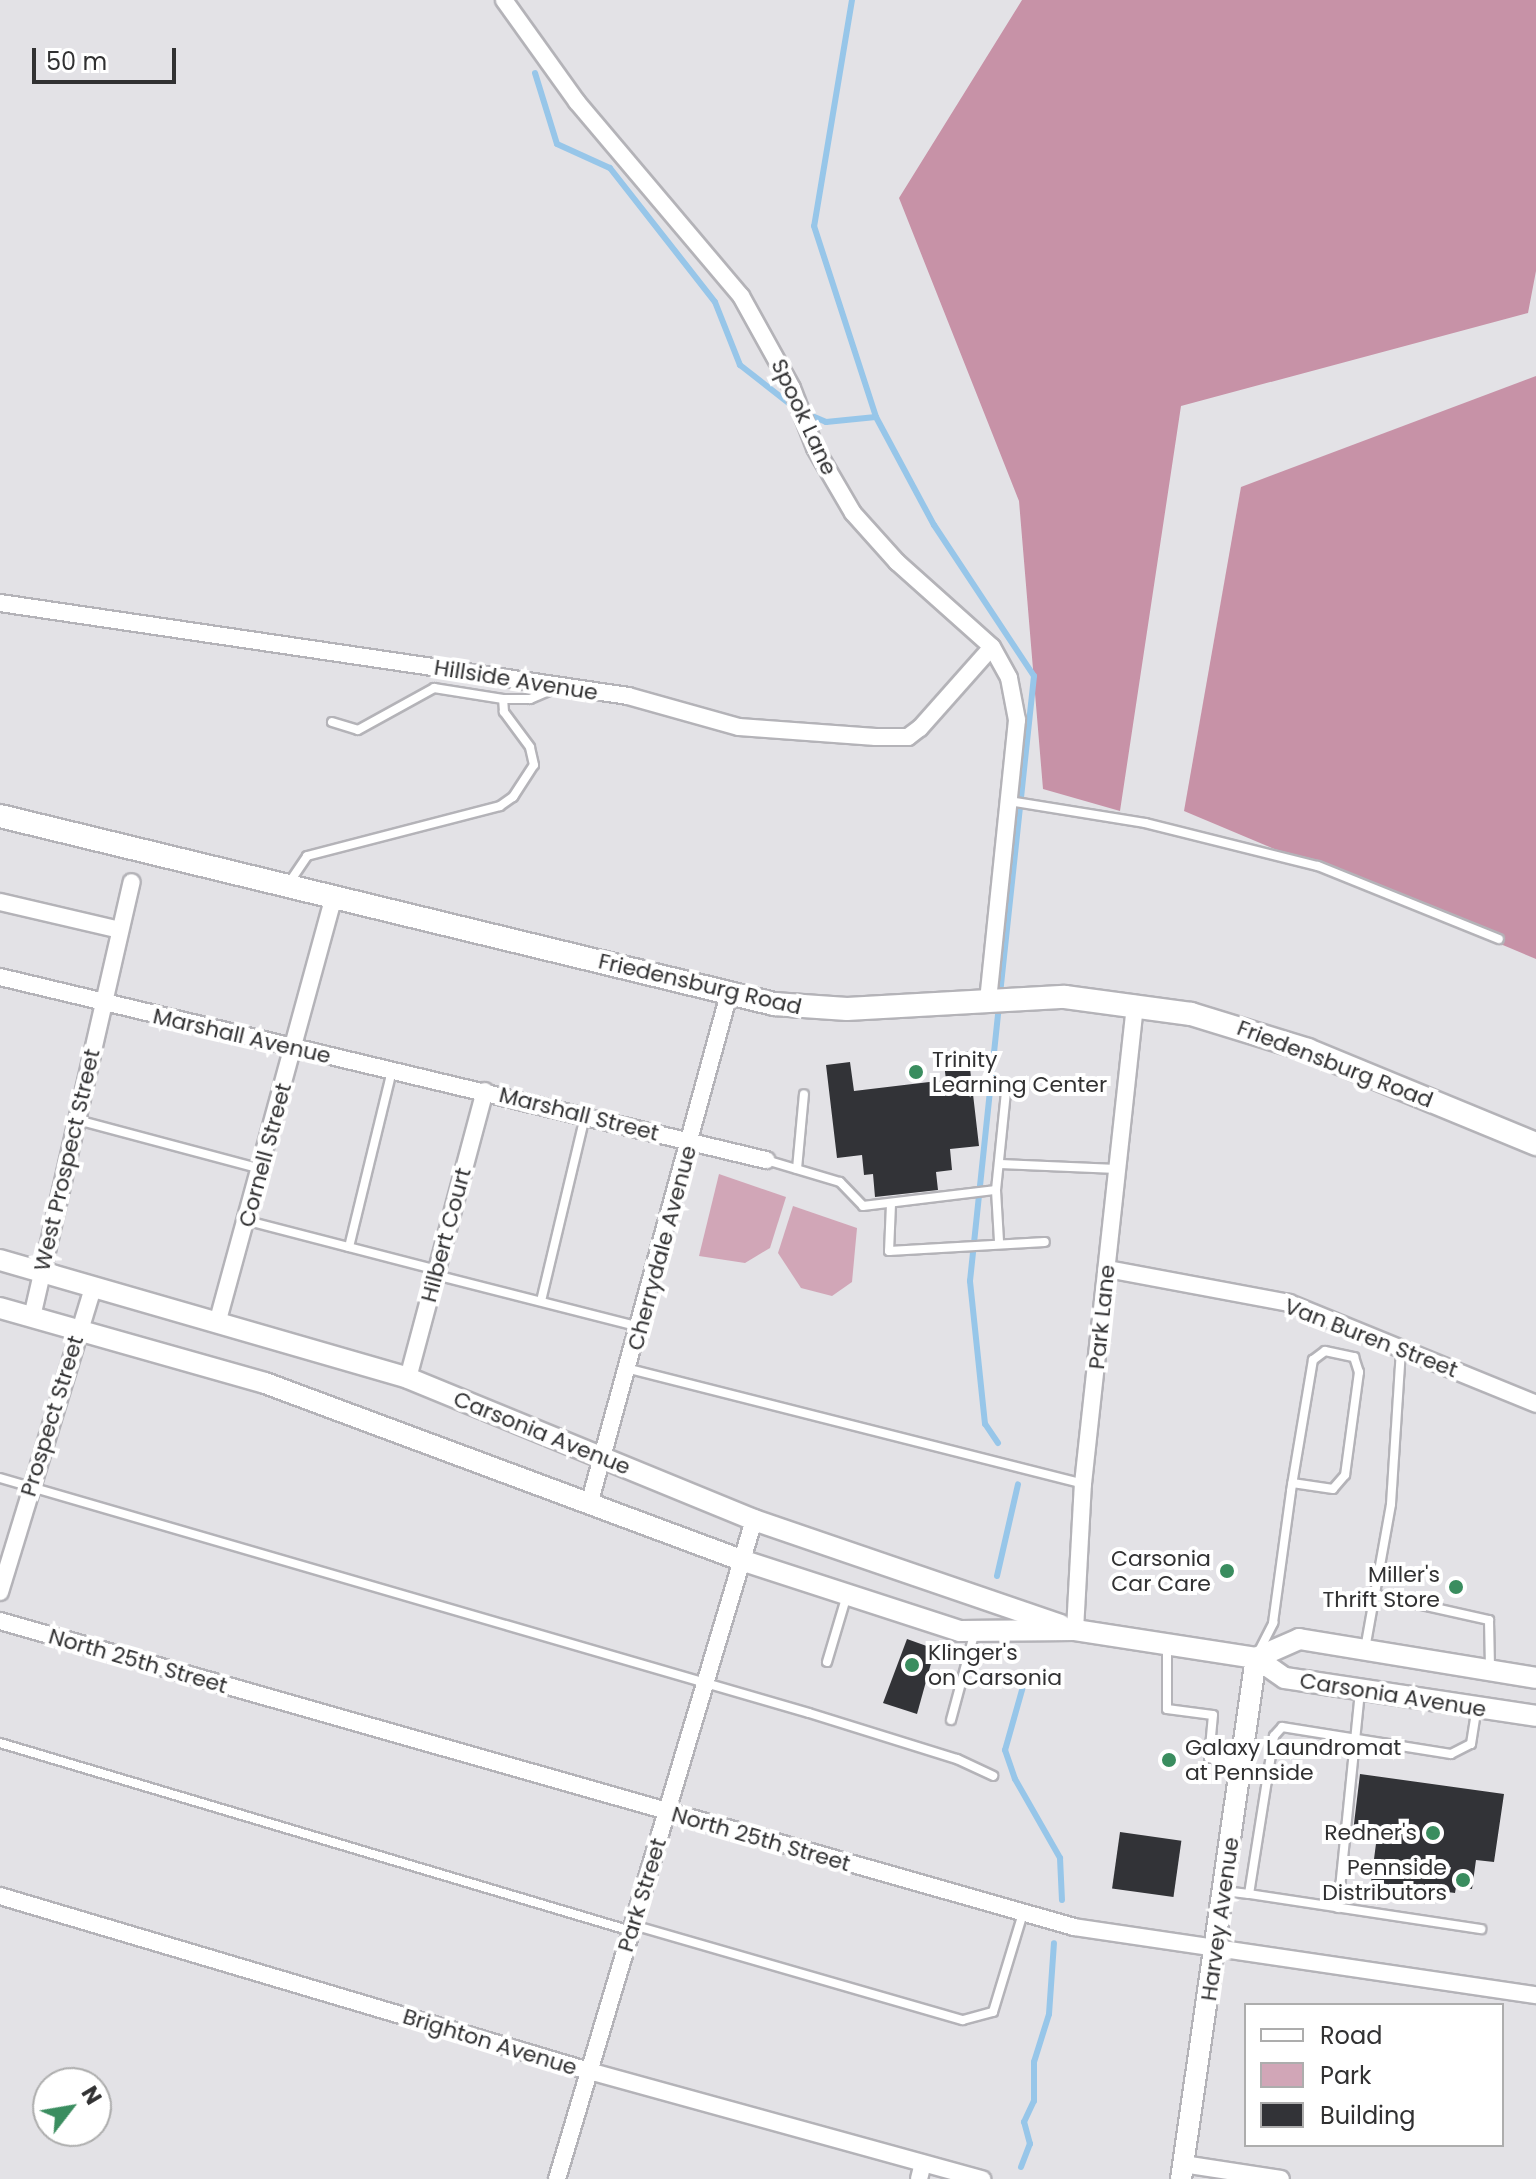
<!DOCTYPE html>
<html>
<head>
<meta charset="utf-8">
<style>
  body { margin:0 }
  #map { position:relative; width:1536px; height:2179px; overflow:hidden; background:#e3e2e6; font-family:Poppins,sans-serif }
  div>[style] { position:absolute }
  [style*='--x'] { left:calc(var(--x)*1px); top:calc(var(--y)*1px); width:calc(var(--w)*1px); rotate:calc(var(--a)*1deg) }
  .green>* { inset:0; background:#d1a6b7 }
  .forest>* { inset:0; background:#c792a7 }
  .stream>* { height:6px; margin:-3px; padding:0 3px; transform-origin:3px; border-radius:3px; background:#97c6e9 }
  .building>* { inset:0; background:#323337; transform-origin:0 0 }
  .roads { filter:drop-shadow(2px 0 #b4b3b8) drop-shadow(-2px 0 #b4b3b8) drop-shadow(0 2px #b4b3b8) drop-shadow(0 -2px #b4b3b8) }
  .service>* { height:8px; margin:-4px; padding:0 4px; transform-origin:4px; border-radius:4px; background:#fff }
  .minor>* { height:16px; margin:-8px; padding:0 8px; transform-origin:8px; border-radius:8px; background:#fff }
  .tertiary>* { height:20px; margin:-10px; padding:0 10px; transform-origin:10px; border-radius:10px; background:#fff }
  .secondary>* { height:22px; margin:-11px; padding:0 11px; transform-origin:11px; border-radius:11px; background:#fff }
  .dots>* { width:22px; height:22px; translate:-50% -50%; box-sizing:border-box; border:4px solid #fff; border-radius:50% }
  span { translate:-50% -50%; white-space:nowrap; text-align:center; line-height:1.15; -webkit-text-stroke:8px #fff; paint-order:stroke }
  .street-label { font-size:22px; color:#313132 }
  .poi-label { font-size:22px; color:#313132 }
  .left { translate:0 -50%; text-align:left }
  .right { translate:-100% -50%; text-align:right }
  .legend { position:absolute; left:1244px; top:2003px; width:260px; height:144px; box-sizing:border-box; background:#fff; border:2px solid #adadad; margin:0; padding:10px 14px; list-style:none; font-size:24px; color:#313132 }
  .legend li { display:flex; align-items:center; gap:16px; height:40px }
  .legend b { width:40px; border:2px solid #adadad }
  .north { position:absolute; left:32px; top:2067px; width:80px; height:80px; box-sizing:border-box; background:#fff; border:2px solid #adadad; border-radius:50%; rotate:59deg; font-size:22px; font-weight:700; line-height:32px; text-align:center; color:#313132 }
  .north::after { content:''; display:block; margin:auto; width:28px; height:36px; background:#3a8d5f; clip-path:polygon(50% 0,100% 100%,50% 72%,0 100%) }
  .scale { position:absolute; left:32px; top:48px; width:144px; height:36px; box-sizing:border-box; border:4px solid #313132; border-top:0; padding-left:10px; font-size:24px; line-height:28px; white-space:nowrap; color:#313132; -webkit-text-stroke:6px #fff; paint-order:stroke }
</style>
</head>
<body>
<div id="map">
  <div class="green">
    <i style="clip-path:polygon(719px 1174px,786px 1197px,770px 1248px,745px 1263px,699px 1256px)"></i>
    <i style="clip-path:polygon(793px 1206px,857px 1228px,852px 1282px,832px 1296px,801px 1288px,778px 1253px)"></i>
  </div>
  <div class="forest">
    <i style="clip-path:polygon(1022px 0,1536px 0,1536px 271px,1528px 313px,1181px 406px,1120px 811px,1043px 789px,1019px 501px,899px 198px)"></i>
    <i style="clip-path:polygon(1536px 376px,1536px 959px,1184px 811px,1241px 487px)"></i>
  </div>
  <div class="stream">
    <i style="--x:852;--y:0;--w:229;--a:99.5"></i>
    <i style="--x:814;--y:226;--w:201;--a:72"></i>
    <i style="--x:535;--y:73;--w:74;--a:72.8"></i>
    <i style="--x:557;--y:144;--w:58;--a:24.4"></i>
    <i style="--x:610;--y:168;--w:170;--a:51.9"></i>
    <i style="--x:715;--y:302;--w:68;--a:68.4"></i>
    <i style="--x:740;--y:365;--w:70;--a:38"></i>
    <i style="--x:805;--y:413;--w:23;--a:23"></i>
    <i style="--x:826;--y:422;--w:50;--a:-5.7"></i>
    <i style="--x:876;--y:417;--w:123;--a:61.8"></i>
    <i style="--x:934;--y:525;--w:181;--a:56.5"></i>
    <i style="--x:1034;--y:676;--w:320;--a:96.1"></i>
    <i style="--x:998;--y:1443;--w:23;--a:-124"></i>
    <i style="--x:985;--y:1424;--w:144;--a:-96"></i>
    <i style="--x:970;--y:1281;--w:278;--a:-84"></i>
    <i style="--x:997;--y:1576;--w:94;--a:-77.1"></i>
    <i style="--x:1026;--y:1676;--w:77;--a:105.8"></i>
    <i style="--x:1005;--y:1750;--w:31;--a:71"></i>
    <i style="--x:1015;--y:1779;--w:91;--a:60.3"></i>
    <i style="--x:1060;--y:1858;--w:42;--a:87.3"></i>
    <i style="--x:1021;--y:2167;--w:25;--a:-69"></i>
    <i style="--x:1030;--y:2144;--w:23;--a:-105"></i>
    <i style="--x:1024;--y:2122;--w:23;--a:-65"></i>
    <i style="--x:1034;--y:2101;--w:39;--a:-90"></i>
    <i style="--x:1034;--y:2062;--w:50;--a:-72.6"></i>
    <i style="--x:1049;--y:2014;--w:71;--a:-86"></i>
  </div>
  <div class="building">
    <i style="clip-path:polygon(968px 1051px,979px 1146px,950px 1149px,952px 1170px,936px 1172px,938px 1190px,875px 1197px,873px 1174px,864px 1175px,862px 1155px,837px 1158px,826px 1065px,850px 1062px,854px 1091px,946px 1080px,943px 1055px)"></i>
    <i style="clip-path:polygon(907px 1639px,935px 1649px,917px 1714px,883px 1703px)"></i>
    <i style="clip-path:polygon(1360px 1774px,1504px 1794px,1494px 1862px,1476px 1860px,1472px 1889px,1456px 1887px,1455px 1893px,1371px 1882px,1377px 1836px,1353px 1832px)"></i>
    <i style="left:1120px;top:1832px;width:62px;height:57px;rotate:8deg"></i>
  </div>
  <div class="roads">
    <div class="service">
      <i style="--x:332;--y:722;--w:27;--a:17"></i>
      <i style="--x:358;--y:730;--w:87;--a:-28.9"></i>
      <i style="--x:434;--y:688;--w:70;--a:9.1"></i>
      <i style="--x:1009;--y:801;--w:138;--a:9.2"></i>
      <i style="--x:1145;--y:823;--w:178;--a:14"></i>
      <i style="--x:1318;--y:866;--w:195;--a:22"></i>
      <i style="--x:289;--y:883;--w:32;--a:-56"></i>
      <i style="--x:307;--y:856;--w:199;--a:-14.5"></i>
      <i style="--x:500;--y:806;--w:16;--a:-35"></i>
      <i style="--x:513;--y:797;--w:38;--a:-57"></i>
      <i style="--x:534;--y:765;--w:18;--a:-103"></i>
      <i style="--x:530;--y:747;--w:44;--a:-126.6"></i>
      <i style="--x:504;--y:712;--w:13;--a:-94"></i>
      <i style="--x:503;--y:699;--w:27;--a:0"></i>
      <i style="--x:530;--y:699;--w:26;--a:-23"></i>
      <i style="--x:77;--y:1120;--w:190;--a:14.9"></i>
      <i style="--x:766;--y:1160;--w:77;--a:16.6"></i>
      <i style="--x:840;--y:1182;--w:33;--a:46"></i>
      <i style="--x:863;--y:1206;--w:134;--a:-6.9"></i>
      <i style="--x:1000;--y:1164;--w:117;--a:2.4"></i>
      <i style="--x:797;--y:1169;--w:75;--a:-84.7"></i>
      <i style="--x:891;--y:1204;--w:47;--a:92.4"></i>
      <i style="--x:889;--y:1251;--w:156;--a:-3.3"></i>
      <i style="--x:248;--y:1221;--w:195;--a:14.5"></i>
      <i style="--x:999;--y:1241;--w:51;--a:-93.4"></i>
      <i style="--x:996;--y:1190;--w:100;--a:-84.2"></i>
      <i style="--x:349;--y:1247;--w:181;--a:-76.3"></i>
      <i style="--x:436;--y:1275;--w:211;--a:14.3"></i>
      <i style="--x:541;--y:1301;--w:189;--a:-76.6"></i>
      <i style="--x:630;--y:1369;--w:467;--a:14.2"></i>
      <i style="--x:0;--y:1478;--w:842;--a:16.2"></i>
      <i style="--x:809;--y:1713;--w:155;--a:17.3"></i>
      <i style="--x:957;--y:1759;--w:40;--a:25"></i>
      <i style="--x:1377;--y:1595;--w:115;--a:12.6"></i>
      <i style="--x:1489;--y:1620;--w:48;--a:88.8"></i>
      <i style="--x:1167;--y:1644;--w:65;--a:90"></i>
      <i style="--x:1167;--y:1709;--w:46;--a:7.4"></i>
      <i style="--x:1213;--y:1715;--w:43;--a:95.3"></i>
      <i style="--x:1209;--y:1758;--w:32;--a:14"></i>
      <i style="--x:1365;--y:1649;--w:147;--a:-79.8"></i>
      <i style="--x:1391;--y:1504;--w:154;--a:-86.3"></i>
      <i style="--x:1258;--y:1653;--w:34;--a:-63"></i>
      <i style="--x:1273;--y:1623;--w:133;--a:-82.2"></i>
      <i style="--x:1291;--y:1491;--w:133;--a:-80.5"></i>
      <i style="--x:1313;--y:1360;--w:15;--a:-37"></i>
      <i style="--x:1325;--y:1351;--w:30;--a:12"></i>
      <i style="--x:1354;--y:1357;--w:16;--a:72"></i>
      <i style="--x:1359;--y:1372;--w:104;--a:97.7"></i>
      <i style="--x:1345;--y:1475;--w:18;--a:131"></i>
      <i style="--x:1333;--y:1489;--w:41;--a:-171.7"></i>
      <i style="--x:827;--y:1662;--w:70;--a:-73.4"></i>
      <i style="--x:951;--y:1720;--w:92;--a:-74.9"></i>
      <i style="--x:0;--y:1743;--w:658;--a:16.59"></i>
      <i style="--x:1224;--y:1891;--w:25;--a:7"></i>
      <i style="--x:1249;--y:1894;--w:160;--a:-81"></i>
      <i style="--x:1274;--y:1736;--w:12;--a:-48"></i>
      <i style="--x:1282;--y:1727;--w:171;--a:9.1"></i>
      <i style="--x:1451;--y:1754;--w:22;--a:-27"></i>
      <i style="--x:1471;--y:1744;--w:36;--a:-81"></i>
      <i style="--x:1249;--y:1894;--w:235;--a:8.6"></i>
      <i style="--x:1338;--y:1908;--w:218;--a:-84.2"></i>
      <i style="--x:633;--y:1925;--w:343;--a:16.1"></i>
      <i style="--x:963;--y:2020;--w:31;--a:-15"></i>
      <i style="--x:993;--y:2012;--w:103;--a:-73.1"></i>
    </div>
    <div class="minor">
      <i style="--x:504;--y:0;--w:125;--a:54.4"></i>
      <i style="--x:577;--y:102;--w:254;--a:49.8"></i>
      <i style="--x:741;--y:296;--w:105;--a:61"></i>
      <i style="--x:792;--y:388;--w:64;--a:69"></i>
      <i style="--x:815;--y:448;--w:75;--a:59.7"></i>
      <i style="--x:853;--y:513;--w:66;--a:48.1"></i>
      <i style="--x:897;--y:562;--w:127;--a:41.8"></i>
      <i style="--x:992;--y:647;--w:35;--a:61"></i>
      <i style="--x:1009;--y:678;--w:43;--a:79.2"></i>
      <i style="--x:1017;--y:720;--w:281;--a:95.9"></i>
      <i style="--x:0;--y:603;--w:635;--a:8.42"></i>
      <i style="--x:628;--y:696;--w:115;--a:15.6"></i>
      <i style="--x:739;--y:727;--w:137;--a:4.2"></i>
      <i style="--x:876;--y:737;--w:32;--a:0"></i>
      <i style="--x:908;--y:737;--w:15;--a:-37"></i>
      <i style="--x:920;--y:728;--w:108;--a:-48.4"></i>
      <i style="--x:0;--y:902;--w:123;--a:13.1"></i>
      <i style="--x:0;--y:977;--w:788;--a:13.44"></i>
      <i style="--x:1108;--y:1269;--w:184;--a:10.6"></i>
      <i style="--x:1289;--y:1303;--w:267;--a:22.2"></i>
      <i style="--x:32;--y:1317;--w:446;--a:-77.1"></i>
      <i style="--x:218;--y:1320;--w:440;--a:-74.7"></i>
      <i style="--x:408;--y:1378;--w:297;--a:-75"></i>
      <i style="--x:590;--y:1501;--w:526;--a:-74.67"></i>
      <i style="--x:0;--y:1592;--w:319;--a:-73"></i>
      <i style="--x:0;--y:1621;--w:1117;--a:15.9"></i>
      <i style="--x:1074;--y:1927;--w:467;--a:8.4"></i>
      <i style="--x:1075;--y:1630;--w:146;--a:-86.9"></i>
      <i style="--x:1083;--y:1484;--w:483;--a:-83.8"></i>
      <i style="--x:0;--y:1896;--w:614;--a:16.55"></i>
      <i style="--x:589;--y:2071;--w:408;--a:15.4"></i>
      <i style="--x:1183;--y:2164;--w:99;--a:8.7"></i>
      <i style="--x:557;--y:2179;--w:688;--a:-73.36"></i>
      <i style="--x:919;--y:2179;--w:16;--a:-76"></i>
    </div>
    <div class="tertiary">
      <i style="--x:0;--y:1260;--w:425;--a:16.1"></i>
      <i style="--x:408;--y:1378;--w:374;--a:22.3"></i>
      <i style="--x:754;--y:1520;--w:324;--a:18.9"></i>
      <i style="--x:0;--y:1308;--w:275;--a:15.8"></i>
      <i style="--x:265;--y:1383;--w:508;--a:20.4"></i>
      <i style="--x:741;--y:1560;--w:230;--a:18"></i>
      <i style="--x:960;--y:1631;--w:115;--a:-0.5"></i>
      <i style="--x:1075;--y:1630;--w:183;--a:8.8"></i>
      <i style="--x:1256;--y:1658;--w:35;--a:35"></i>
      <i style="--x:1285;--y:1678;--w:254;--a:8.6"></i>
      <i style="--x:1256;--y:1658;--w:47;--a:-23.8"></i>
      <i style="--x:1299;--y:1639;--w:240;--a:9.3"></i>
      <i style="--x:1181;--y:2179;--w:526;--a:-81.81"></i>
    </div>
    <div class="secondary">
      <i style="--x:0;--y:816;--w:797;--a:13.65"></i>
      <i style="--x:774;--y:1004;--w:73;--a:3.9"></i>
      <i style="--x:847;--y:1009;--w:218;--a:-3.2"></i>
      <i style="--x:1065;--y:997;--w:127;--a:7.7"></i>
      <i style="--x:1191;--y:1014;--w:122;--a:17.1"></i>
      <i style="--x:1308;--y:1050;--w:247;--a:22.4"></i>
    </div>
  </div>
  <div class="dots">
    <i style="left:916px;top:1072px;background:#3a8d5f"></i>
    <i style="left:1227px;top:1571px;background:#3a8d5f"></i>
    <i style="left:1456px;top:1587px;background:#3a8d5f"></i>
    <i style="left:912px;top:1665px;background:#3a8d5f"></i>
    <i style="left:1169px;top:1760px;background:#3a8d5f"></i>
    <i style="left:1433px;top:1833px;background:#3a8d5f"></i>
    <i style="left:1463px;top:1880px;background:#3a8d5f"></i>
  </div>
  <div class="street-label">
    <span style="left:804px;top:417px;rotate:65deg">Spook Lane</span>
    <span style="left:516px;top:680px;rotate:9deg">Hillside Avenue</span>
    <span style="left:700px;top:984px;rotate:13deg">Friedensburg Road</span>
    <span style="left:242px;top:1036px;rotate:13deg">Marshall Avenue</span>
    <span style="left:1335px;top:1064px;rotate:21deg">Friedensburg Road</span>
    <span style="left:579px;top:1114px;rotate:14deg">Marshall Street</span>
    <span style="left:265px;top:1155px;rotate:-75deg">Cornell Street</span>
    <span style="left:67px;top:1160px;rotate:-77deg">West Prospect Street</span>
    <span style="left:446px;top:1235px;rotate:-75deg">Hilbert Court</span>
    <span style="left:662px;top:1248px;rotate:-75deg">Cherrydale Avenue</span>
    <span style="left:1102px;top:1317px;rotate:-84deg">Park Lane</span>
    <span style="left:1371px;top:1338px;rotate:21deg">Van Buren Street</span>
    <span style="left:52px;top:1416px;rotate:-73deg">Prospect Street</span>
    <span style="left:542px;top:1433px;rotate:22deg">Carsonia Avenue</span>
    <span style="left:138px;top:1661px;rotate:16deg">North 25th Street</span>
    <span style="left:1393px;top:1695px;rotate:9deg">Carsonia Avenue</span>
    <span style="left:761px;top:1839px;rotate:16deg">North 25th Street</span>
    <span style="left:642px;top:1895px;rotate:-73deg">Park Street</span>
    <span style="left:1220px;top:1919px;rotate:-82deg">Harvey Avenue</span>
    <span style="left:490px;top:2042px;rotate:17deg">Brighton Avenue</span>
  </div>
  <div class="poi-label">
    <span class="left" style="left:932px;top:1072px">Trinity<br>Learning Center</span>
    <span class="right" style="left:1211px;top:1571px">Carsonia<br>Car Care</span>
    <span class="right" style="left:1440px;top:1587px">Miller's<br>Thrift Store</span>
    <span class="left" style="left:928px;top:1665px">Klinger's<br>on Carsonia</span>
    <span class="left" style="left:1185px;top:1760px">Galaxy Laundromat<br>at Pennside</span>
    <span class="right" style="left:1417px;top:1833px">Redner's</span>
    <span class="right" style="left:1447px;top:1880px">Pennside<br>Distributors</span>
  </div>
  <ul class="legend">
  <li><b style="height:10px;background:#fff"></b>Road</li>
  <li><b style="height:22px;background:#d1a6b7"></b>Park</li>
  <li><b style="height:22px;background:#323337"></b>Building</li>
  </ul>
  <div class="north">N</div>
  <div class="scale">50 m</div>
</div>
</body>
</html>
